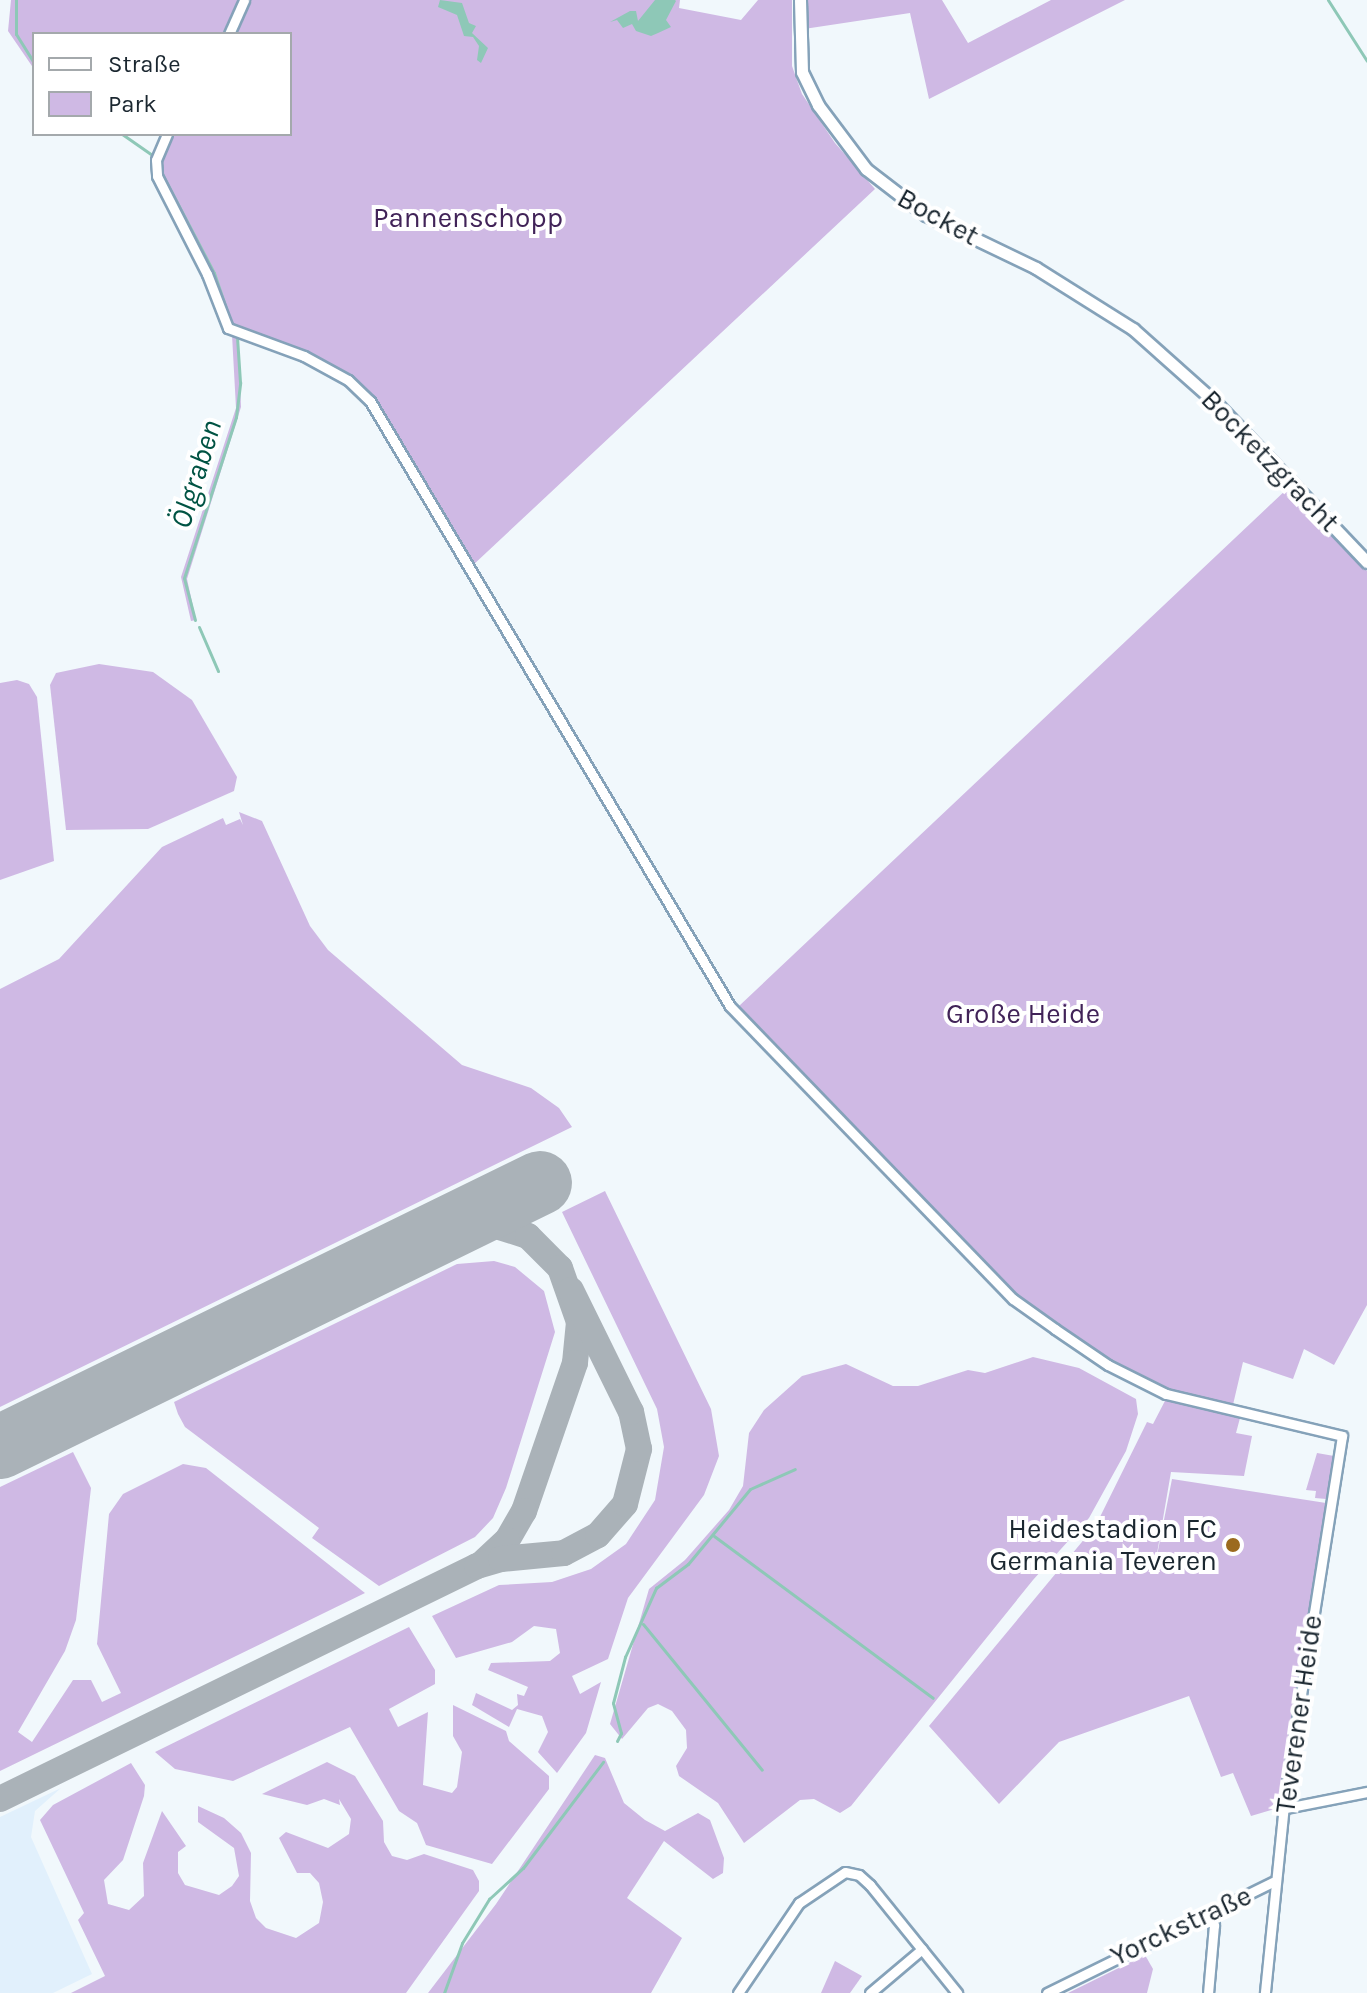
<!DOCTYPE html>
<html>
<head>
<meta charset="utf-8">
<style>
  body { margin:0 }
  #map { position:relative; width:1367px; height:1993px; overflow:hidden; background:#f1f8fc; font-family:Karla,sans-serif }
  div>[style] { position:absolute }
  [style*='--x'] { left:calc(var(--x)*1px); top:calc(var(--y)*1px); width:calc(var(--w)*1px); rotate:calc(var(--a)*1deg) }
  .built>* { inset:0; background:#e1f0fc }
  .green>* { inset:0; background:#cfb9e4 }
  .water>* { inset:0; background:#8ec8b7 }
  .stream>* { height:3px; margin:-1.5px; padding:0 1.5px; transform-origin:1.5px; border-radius:1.5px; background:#8ec8b7 }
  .taxiway>* { height:26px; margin:-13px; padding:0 13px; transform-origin:13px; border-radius:13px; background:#aab2b8 }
  .runway>* { height:64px; margin:-32px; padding:0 32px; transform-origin:32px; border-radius:32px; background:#aab2b8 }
  .roads { filter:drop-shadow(2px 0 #85a2b9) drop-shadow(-2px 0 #85a2b9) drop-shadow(0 2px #85a2b9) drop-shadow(0 -2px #85a2b9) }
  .minor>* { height:9px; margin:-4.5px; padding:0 4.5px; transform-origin:4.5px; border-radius:4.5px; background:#fff }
  .tertiary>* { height:11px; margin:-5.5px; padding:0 5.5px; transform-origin:5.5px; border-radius:5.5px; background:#fff }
  .dots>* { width:22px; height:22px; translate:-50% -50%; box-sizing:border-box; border:4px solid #fff; border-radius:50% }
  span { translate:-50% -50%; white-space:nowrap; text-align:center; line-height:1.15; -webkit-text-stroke:8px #fff; paint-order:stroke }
  .street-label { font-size:28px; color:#1b2730 }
  .park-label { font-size:28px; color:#412358 }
  .poi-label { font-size:28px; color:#1b2730 }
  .right { translate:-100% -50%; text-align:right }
  .water-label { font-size:30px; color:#005343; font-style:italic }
  .legend { position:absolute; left:32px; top:32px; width:260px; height:104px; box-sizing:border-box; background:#fff; border:2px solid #a4a9ac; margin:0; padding:10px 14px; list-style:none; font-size:24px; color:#1b2730 }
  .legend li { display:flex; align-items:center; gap:16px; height:40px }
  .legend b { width:40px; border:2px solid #a4a9ac }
</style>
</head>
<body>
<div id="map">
  <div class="built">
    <i style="clip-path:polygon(61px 1788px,35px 1811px,31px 1837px,92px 1974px,53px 1993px,0 1993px,0 1817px)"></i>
  </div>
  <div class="green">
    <i style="clip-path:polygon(11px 0,240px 0,226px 34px,34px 34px,34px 69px,8px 31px)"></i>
    <i style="clip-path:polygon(246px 0,680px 0,679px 8px,741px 20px,758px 0,792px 0,792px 66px,802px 94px,835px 143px,875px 189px,472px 566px,379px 408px,348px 378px,232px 328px,160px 177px,160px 152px,169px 134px,290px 134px,290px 34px,231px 34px)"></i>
    <i style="clip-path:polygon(806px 0,942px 0,968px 43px,1051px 0,1125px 0,929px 99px,910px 13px,804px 29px)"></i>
    <i style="clip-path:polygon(232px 335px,238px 337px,241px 407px,187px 579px,196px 620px,191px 621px,181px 577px,236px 408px)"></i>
    <i style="clip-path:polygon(1288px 488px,1367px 571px,1367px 1305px,1334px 1365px,1304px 1349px,1293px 1379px,1243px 1362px,1232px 1409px,1132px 1376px,1018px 1300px,739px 1006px)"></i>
    <i style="clip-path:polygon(99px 664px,153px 672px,192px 700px,237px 777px,234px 791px,148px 829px,66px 830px,50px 685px,56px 673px)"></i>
    <i style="clip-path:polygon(17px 680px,29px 684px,37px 697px,54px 861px,0 880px,0 683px)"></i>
    <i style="clip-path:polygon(239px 812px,262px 821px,310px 926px,328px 950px,462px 1065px,531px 1088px,559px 1108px,572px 1127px,0 1407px,0 989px,59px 959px,162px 847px,223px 818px,226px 825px,240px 819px,243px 825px)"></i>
    <i style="clip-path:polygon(605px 1191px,711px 1409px,719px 1456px,704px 1495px,628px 1598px,608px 1659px,572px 1676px,580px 1694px,601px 1682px,586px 1733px,557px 1773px,538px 1752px,548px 1732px,542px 1716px,517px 1709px,509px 1727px,472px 1705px,476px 1693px,512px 1710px,518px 1705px,517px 1694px,524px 1696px,528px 1687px,488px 1670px,491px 1663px,550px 1661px,560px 1653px,556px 1629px,534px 1626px,512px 1642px,456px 1658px,432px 1616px,499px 1585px,552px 1582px,591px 1569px,626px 1544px,655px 1500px,664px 1447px,657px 1409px,562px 1212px)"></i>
    <i style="clip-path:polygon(494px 1261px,515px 1267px,544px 1291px,555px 1332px,506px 1488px,493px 1518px,475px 1537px,379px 1586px,312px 1538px,319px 1528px,185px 1427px,178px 1414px,174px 1402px,457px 1264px)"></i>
    <i style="clip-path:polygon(1033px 1357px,1079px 1368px,1136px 1399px,1138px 1414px,1126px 1451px,1089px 1518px,1033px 1580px,851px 1806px,840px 1813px,814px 1799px,800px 1800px,744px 1843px,718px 1803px,679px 1776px,676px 1766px,687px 1748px,686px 1730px,672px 1711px,658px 1704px,648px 1708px,622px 1739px,610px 1724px,649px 1589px,685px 1560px,729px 1510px,743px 1486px,749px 1433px,764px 1410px,802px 1376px,846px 1364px,893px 1386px,918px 1386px,968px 1370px,985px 1373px)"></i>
    <i style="clip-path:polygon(1167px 1397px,1240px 1418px,1236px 1433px,1252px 1436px,1244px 1476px,1171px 1472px,1154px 1571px,1172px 1479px,1326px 1503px,1281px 1807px,1251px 1816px,1233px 1773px,1221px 1777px,1189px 1696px,1059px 1742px,999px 1804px,929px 1726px,1096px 1525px,1147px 1422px,1153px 1424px)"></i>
    <i style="clip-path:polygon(73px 1452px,91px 1488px,76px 1620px,65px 1651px,18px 1732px,32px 1742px,73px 1680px,91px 1680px,102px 1702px,121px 1693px,97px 1644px,109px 1514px,123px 1494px,183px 1464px,206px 1468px,365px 1593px,0 1771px,0 1487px)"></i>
    <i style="clip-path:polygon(1317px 1453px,1334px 1456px,1326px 1499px,1315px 1498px,1316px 1491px,1306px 1490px)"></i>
    <i style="clip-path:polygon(409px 1627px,435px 1670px,435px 1684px,389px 1709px,398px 1727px,428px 1712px,423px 1785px,452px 1793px,457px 1787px,462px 1752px,453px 1736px,453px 1705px,506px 1731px,509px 1741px,549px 1776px,549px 1789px,492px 1864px,426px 1845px,417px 1823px,399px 1811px,350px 1727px,233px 1781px,175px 1769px,155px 1752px)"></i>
    <i style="clip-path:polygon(595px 1755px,605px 1758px,624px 1803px,645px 1820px,665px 1831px,698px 1813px,710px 1820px,724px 1858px,723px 1873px,713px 1879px,664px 1841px,627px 1898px,682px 1938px,651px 1993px,428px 1993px,496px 1904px)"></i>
    <i style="clip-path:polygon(327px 1762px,355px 1776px,383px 1821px,384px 1842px,392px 1856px,407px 1860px,424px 1854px,473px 1870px,479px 1881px,479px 1891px,406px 1993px,71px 1993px,105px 1976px,78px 1920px,84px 1913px,40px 1820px,53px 1805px,131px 1763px,145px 1785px,144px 1796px,123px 1860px,104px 1880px,108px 1904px,129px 1910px,144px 1896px,143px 1863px,162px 1811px,186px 1846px,178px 1852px,178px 1873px,185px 1885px,219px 1895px,232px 1886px,239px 1876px,234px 1848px,198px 1822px,198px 1806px,224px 1818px,241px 1833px,251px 1853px,250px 1901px,256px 1918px,266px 1928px,296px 1938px,319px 1923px,323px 1902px,319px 1883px,310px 1873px,297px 1873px,279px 1838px,286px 1832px,328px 1848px,349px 1834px,351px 1819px,339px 1799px,340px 1805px,324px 1799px,307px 1805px,262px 1794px)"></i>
    <i style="clip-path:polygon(1145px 1955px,1153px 1969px,1147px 1993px,1068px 1993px)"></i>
    <i style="clip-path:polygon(835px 1961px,862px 1976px,850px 1993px,821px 1993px)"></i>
  </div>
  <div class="water">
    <i style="clip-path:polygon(440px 0,462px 3px,469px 23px,476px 26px,472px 33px,488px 48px,481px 63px,477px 60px,479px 46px,473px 37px,464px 36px,457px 15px,438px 7px)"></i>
    <i style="clip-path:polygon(655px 0,675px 0,676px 1px,666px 20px,671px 27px,658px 33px,651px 36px,636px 31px,632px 24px,623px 28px,617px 20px,610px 22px,630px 11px,636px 11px,638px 21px)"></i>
  </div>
  <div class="stream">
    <i style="--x:16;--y:0;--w:34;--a:90"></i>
    <i style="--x:16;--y:34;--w:34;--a:58"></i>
    <i style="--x:1328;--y:0;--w:72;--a:57.4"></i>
    <i style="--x:122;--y:134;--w:35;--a:35"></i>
    <i style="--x:161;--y:172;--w:114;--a:62.3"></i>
    <i style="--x:214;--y:273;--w:53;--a:71.2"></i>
    <i style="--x:195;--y:620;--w:43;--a:-104.7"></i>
    <i style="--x:184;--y:578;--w:169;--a:-72.1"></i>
    <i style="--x:236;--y:417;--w:35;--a:-83"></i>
    <i style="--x:240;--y:382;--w:45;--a:-93.8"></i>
    <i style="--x:199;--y:627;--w:48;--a:66.6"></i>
    <i style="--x:714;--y:1536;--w:272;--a:36.5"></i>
    <i style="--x:643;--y:1624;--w:188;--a:50.8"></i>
    <i style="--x:617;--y:1741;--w:9;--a:-63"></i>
    <i style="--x:621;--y:1733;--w:31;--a:-105"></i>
    <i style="--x:613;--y:1703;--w:48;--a:-75.4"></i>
    <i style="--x:625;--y:1657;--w:76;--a:-65.8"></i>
    <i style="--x:656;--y:1588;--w:40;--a:-37"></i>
    <i style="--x:688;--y:1564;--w:97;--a:-50.4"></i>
    <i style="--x:750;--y:1489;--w:49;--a:-24"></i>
    <i style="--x:444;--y:1993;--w:53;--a:-70.2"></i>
    <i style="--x:462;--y:1943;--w:52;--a:-58.5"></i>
    <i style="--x:489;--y:1899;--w:46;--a:-42.4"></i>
    <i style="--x:523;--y:1868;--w:133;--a:-53"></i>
  </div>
  <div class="taxiway">
    <i style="--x:443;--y:1230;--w:45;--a:-9"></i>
    <i style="--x:487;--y:1223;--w:43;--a:17.6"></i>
    <i style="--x:528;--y:1236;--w:45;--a:45"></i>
    <i style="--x:560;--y:1268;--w:57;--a:70.6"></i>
    <i style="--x:579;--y:1322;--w:41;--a:95.6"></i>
    <i style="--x:575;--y:1363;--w:157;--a:109"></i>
    <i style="--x:524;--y:1511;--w:34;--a:120"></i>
    <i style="--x:507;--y:1540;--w:33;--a:137"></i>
    <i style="--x:0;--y:1799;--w:531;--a:-26.03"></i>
    <i style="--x:477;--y:1566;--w:25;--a:-16"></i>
    <i style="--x:501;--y:1559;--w:63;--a:-5.4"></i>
    <i style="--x:564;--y:1553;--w:38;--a:-28"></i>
    <i style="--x:598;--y:1535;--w:41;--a:-48.9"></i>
    <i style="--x:625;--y:1504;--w:57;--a:-75.7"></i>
    <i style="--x:639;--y:1449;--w:38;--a:-102"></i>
    <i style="--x:631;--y:1412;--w:136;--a:-116.2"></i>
  </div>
  <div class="runway">
    <i style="--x:0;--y:1447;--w:601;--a:-26.05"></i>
  </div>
  <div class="roads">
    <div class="minor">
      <i style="--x:229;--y:34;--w:37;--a:-66"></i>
      <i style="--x:167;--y:134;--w:28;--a:113"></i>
      <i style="--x:156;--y:160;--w:16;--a:86"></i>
      <i style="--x:157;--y:176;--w:110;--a:63"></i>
      <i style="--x:207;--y:274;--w:58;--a:68.7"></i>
      <i style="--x:228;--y:328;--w:81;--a:20.2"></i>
      <i style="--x:304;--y:356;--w:50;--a:28.6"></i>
      <i style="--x:348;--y:380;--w:30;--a:44"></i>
      <i style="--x:370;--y:401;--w:704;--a:59.25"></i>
      <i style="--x:730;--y:1006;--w:407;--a:46"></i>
      <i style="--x:1013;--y:1299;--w:52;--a:35.5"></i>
      <i style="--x:1055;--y:1329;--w:64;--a:34.2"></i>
      <i style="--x:1108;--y:1365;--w:65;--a:26.6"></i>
      <i style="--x:1166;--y:1394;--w:181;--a:13.4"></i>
      <i style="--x:1342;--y:1436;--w:363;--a:99"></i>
      <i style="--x:1285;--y:1795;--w:199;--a:95.8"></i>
      <i style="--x:1286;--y:1808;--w:83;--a:-11.2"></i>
      <i style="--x:1206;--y:1914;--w:14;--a:54"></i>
      <i style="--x:1214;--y:1925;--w:68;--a:95"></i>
      <i style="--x:738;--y:1993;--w:109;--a:-55.9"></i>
      <i style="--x:799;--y:1903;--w:55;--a:-34"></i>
      <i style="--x:845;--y:1872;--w:14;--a:12"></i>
      <i style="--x:859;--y:1875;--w:15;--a:42"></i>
      <i style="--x:870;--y:1885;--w:139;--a:51.1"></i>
      <i style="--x:870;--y:1993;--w:68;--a:-40.2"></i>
      <i style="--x:1047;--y:1993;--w:252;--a:-26.2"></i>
    </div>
    <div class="tertiary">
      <i style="--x:800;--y:0;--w:72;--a:88.4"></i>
      <i style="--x:802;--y:72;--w:37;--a:64"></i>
      <i style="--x:818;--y:105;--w:80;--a:53.1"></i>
      <i style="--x:866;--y:169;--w:76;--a:37.5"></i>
      <i style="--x:926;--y:215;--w:122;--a:25.7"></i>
      <i style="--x:1036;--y:268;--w:115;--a:32.2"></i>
      <i style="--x:1133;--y:329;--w:111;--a:41.7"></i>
      <i style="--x:1216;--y:403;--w:219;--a:46.5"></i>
    </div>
  </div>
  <div class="dots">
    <i style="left:1233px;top:1545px;background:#9b6a1e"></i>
  </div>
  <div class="street-label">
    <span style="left:938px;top:217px;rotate:29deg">Bocket</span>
    <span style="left:1270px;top:461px;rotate:46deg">Bocketzgracht</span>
    <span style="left:1299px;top:1714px;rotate:-82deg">Teverener Heide</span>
    <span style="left:1181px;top:1926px;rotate:-25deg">Yorckstraße</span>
  </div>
  <div class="park-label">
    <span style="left:468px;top:218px">Pannenschopp</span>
    <span style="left:1023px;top:1014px">Große Heide</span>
  </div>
  <div class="poi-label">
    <span class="right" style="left:1217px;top:1545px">Heidestadion FC<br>Germania Teveren</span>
  </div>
  <div class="water-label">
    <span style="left:196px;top:474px;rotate:-73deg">Ölgraben</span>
  </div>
  <ul class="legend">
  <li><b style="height:10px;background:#fff"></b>Straße</li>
  <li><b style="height:22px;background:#cfb9e4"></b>Park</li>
  </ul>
</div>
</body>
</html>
